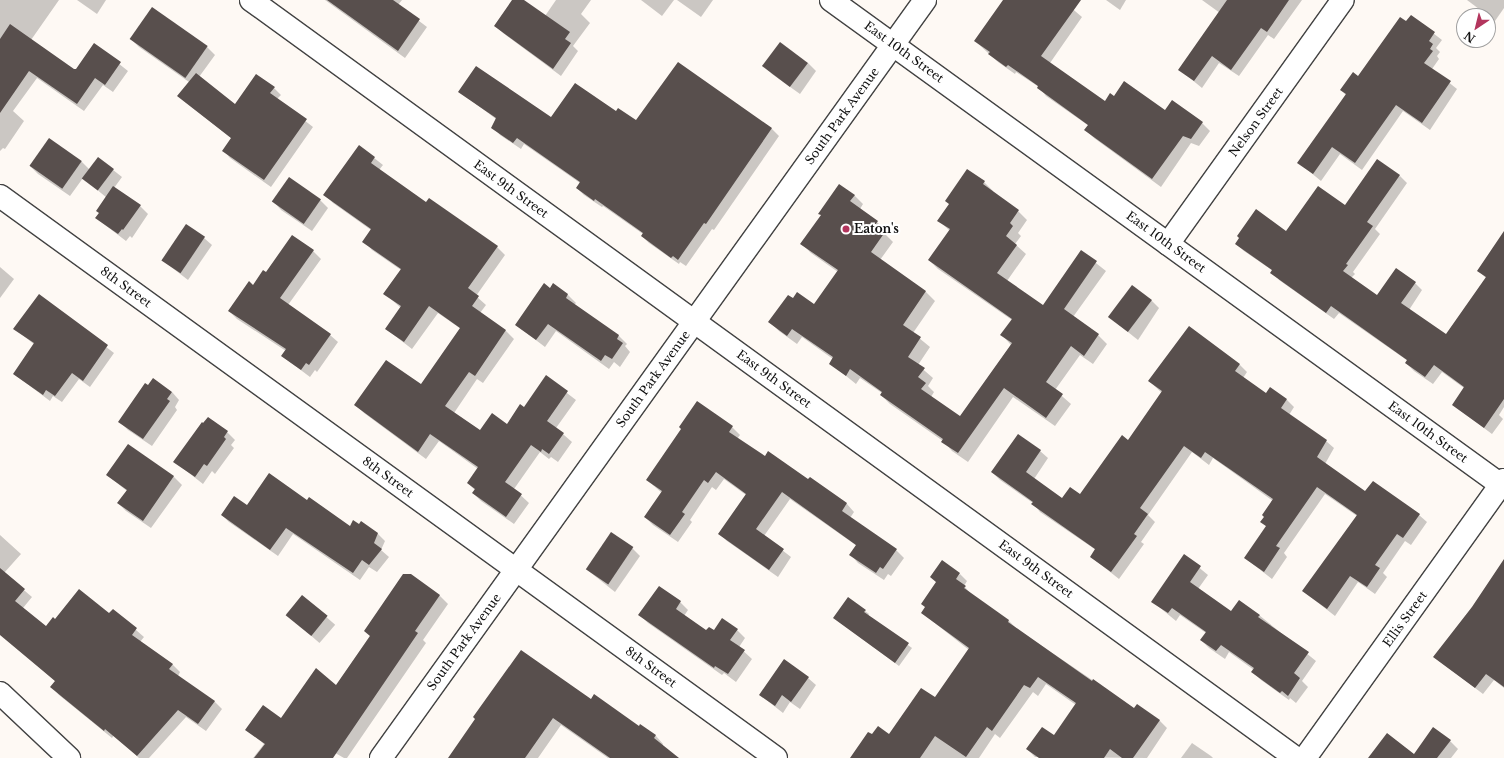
<!DOCTYPE html>
<html>
<head>
<meta charset="utf-8">
<style>
  body { margin:0 }
  #map { position:relative; width:1504px; height:758px; overflow:hidden; background:#fef9f4; font-family:"Libre Baskerville",serif }
  div>[style] { position:absolute }
  [style*='--x'] { left:calc(var(--x)*1px); top:calc(var(--y)*1px); width:calc(var(--w)*1px); rotate:calc(var(--a)*1deg) }
  .shadow>* { inset:0; background:#0003; transform-origin:0 0 }
  .building>* { inset:0; background:#584f4d; transform-origin:0 0 }
  .roads { filter:drop-shadow(1px 0 #434343) drop-shadow(-1px 0 #434343) drop-shadow(0 1px #434343) drop-shadow(0 -1px #434343) }
  .minor>* { height:22px; margin:-11px; padding:0 11px; transform-origin:11px; border-radius:11px; background:#fff }
  .dots>* { width:11px; height:11px; translate:-50% -50%; box-sizing:border-box; border:2px solid #fff; border-radius:50% }
  span { translate:-50% -50%; white-space:nowrap; text-align:center; line-height:1.15; -webkit-text-stroke:4px #fff; paint-order:stroke }
  .street-label { font-size:12px; color:#101010 }
  .poi-label { font-size:12px; color:#101010; font-weight:700 }
  .left { translate:0 -50%; text-align:left }
  .north { position:absolute; left:1456px; top:8px; width:40px; height:40px; box-sizing:border-box; background:#fff; border:1px solid #9f9f9f; border-radius:50%; rotate:215deg; font-size:11px; font-weight:700; line-height:16px; text-align:center; color:#101010 }
  .north::after { content:''; display:block; margin:auto; width:14px; height:18px; background:#b3355d; clip-path:polygon(50% 0,100% 100%,50% 72%,0 100%) }
</style>
</head>
<body>
<div id="map">
  <div class="shadow">
    <i style="clip-path:polygon(0 0,59px 0,31px 40px,73px 70px,76px 70px,94px 44px,128px 71px,113px 92px,103px 85px,84px 111px,37px 78px,13px 111px,24px 121px,5px 149px,3px 148px,0 151px)"></i>
    <i style="clip-path:polygon(77px 0,106px 0,97px 14px)"></i>
    <i style="clip-path:polygon(325px 0,402px 0,398px 5px,427px 27px,405px 58px)"></i>
    <i style="clip-path:polygon(513px 0,523px 0,545px 16px,556px 0,591px 0,581px 14px,590px 23px,573px 46px,578px 51px,561px 76px,503px 33px,495px 25px)"></i>
    <i style="clip-path:polygon(641px 0,674px 0,662px 16px)"></i>
    <i style="clip-path:polygon(677px 0,713px 0,701px 17px)"></i>
    <i style="clip-path:polygon(1014px 0,1062px 0,1082px 17px,1050px 63px,1105px 102px,1114px 98px,1165px 111px,1202px 123px,1210px 131px,1199px 146px,1191px 143px,1161px 187px,1094px 138px,1086px 130px,1089px 126px,1046px 96px,1039px 87px,1016px 72px,1015px 74px,998px 62px,975px 41px)"></i>
    <i style="clip-path:polygon(1106px 0,1126px 0,1120px 10px)"></i>
    <i style="clip-path:polygon(1202px 0,1302px 0,1274px 39px,1268px 35px,1239px 76px,1219px 63px,1202px 88px,1180px 70px,1220px 13px)"></i>
    <i style="clip-path:polygon(1467px 0,1504px 0,1504px 8px,1495px 21px)"></i>
    <i style="clip-path:polygon(1411px 16px,1442px 40px,1436px 48px,1440px 52px,1437px 56px,1439px 59px,1432px 69px,1457px 89px,1430px 130px,1403px 111px,1362px 170px,1340px 154px,1321px 181px,1299px 163px,1346px 95px,1341px 90px,1359px 78px)"></i>
    <i style="clip-path:polygon(131px 39px,207px 47px,215px 55px,199px 77px,235px 105px,274px 88px,281px 95px,277px 99px,313px 127px,271px 187px,230px 158px,224px 151px,232px 139px,186px 102px,189px 82px,139px 47px)"></i>
    <i style="clip-path:polygon(808px 63px,816px 71px,800px 94px,772px 74px,764px 66px)"></i>
    <i style="clip-path:polygon(678px 64px,772px 129px,779px 136px,714px 230px,712px 229px,686px 266px,680px 262px,679px 264px,649px 243px,642px 236px,643px 234px,603px 206px,602px 207px,584px 195px,577px 188px,580px 183px,524px 144px,521px 149px,500px 135px,493px 127px,496px 119px,460px 92px,551px 119px,616px 113px,636px 122px)"></i>
    <i style="clip-path:polygon(359px 146px,383px 165px,379px 170px,426px 203px,497px 247px,505px 255px,476px 296px,486px 305px,480px 313px,506px 331px,514px 339px,483px 383px,477px 379px,454px 413px,481px 431px,507px 425px,524px 409px,546px 377px,576px 400px,556px 428px,572px 442px,558px 462px,551px 457px,549px 459px,540px 452px,514px 489px,529px 503px,514px 524px,481px 501px,473px 493px,475px 490px,468px 483px,478px 469px,439px 441px,426px 459px,364px 413px,356px 405px,421px 386px,461px 329px,438px 313px,412px 349px,386px 329px,401px 308px,384px 293px,401px 270px,372px 250px,364px 241px,371px 230px,333px 203px,325px 195px)"></i>
    <i style="clip-path:polygon(98px 158px,122px 177px,114px 188px,140px 206px,148px 214px,132px 238px,130px 236px,126px 241px,96px 218px,107px 198px,83px 178px,70px 196px,38px 174px,30px 166px,81px 161px,90px 170px)"></i>
    <i style="clip-path:polygon(1400px 176px,1407px 183px,1375px 229px,1380px 234px,1353px 272px,1355px 274px,1351px 278px,1378px 297px,1415px 283px,1422px 290px,1409px 310px,1446px 335px,1486px 278px,1478px 270px,1504px 233px,1504px 407px,1499px 415px,1503px 419px,1492px 434px,1453px 405px,1464px 388px,1442px 372px,1433px 384px,1414px 371px,1406px 363px,1408px 361px,1339px 313px,1334px 319px,1279px 280px,1273px 271px,1244px 251px,1236px 244px,1287px 232px,1345px 206px)"></i>
    <i style="clip-path:polygon(984px 182px,993px 191px,992px 192px,1018px 211px,1027px 220px,1018px 233px,1021px 236px,1015px 244px,1026px 254px,1007px 281px,1043px 307px,1082px 252px,1106px 271px,1073px 317px,1098px 335px,1107px 344px,1093px 364px,1080px 355px,1055px 390px,1071px 404px,1055px 426px,1013px 397px,968px 462px,952px 451px,943px 441px,890px 404px,881px 395px,882px 393px,860px 378px,856px 384px,830px 363px,833px 359px,802px 337px,797px 344px,779px 331px,770px 322px,793px 300px,814px 306px,838px 272px,811px 253px,802px 244px,854px 195px,863px 204px,860px 209px,877px 222px,886px 231px,885px 234px,893px 242px,880px 260px,926px 292px,935px 301px,913px 333px,930px 347px,918px 365px,933px 378px,928px 386px,934px 392px,931px 397px,960px 417px,1011px 345px,1002px 335px,1012px 320px,938px 269px,929px 260px,950px 231px,938px 220px)"></i>
    <i style="clip-path:polygon(320px 200px,328px 208px,312px 231px,281px 210px,274px 202px)"></i>
    <i style="clip-path:polygon(204px 238px,212px 245px,188px 280px,162px 260px)"></i>
    <i style="clip-path:polygon(313px 251px,321px 259px,288px 305px,330px 335px,338px 342px,317px 372px,315px 370px,310px 377px,282px 356px,286px 351px,237px 319px,229px 311px,254px 286px)"></i>
    <i style="clip-path:polygon(0 267px,14px 279px,0 298px)"></i>
    <i style="clip-path:polygon(553px 285px,568px 295px,576px 303px,574px 305px,619px 336px,627px 344px,625px 346px,630px 352px,620px 367px,614px 362px,609px 369px,556px 331px,545px 347px,516px 325px)"></i>
    <i style="clip-path:polygon(39px 296px,114px 353px,90px 387px,79px 379px,62px 402px,53px 396px,50px 401px,14px 374px,35px 345px,15px 329px)"></i>
    <i style="clip-path:polygon(1151px 300px,1159px 308px,1138px 340px,1109px 317px)"></i>
    <i style="clip-path:polygon(1240px 365px,1247px 372px,1243px 378px,1266px 394px,1287px 400px,1294px 407px,1289px 415px,1326px 441px,1334px 448px,1325px 464px,1365px 493px,1419px 515px,1427px 522px,1411px 545px,1405px 541px,1383px 573px,1387px 577px,1375px 594px,1358px 582px,1335px 616px,1303px 591px,1357px 516px,1325px 494px,1284px 553px,1287px 557px,1272px 579px,1245px 558px,1267px 527px,1261px 522px,1273px 501px,1213px 458px,1209px 465px,1192px 452px,1148px 515px,1155px 522px,1141px 542px,1144px 544px,1119px 579px,1091px 557px,1096px 550px,1040px 512px,1033px 503px,1000px 480px,992px 472px,1040px 451px,1048px 458px,1034px 479px,1063px 499px,1081px 495px,1129px 441px,1162px 393px,1149px 381px)"></i>
    <i style="clip-path:polygon(172px 392px,179px 400px,175px 407px,177px 410px,152px 446px,128px 430px,120px 422px)"></i>
    <i style="clip-path:polygon(732px 427px,740px 435px,737px 439px,765px 458px,809px 481px,810px 479px,847px 504px,854px 512px,850px 518px,896px 550px,904px 558px,891px 576px,888px 574px,884px 580px,858px 563px,851px 555px,857px 546px,790px 499px,764px 536px,791px 557px,778px 577px,727px 541px,720px 534px,746px 495px,724px 479px,716px 490px,712px 487px,690px 520px,692px 522px,678px 542px,653px 525px,645px 517px,662px 493px,647px 480px)"></i>
    <i style="clip-path:polygon(227px 432px,235px 440px,231px 445px,234px 448px,215px 474px,212px 471px,203px 484px,175px 462px)"></i>
    <i style="clip-path:polygon(128px 445px,174px 477px,182px 485px,151px 528px,126px 511px,118px 503px,127px 491px,107px 475px)"></i>
    <i style="clip-path:polygon(307px 502px,350px 527px,378px 534px,385px 541px,381px 550px,389px 557px,377px 572px,369px 567px,360px 580px,293px 534px,278px 556px,229px 522px,222px 515px,247px 506px)"></i>
    <i style="clip-path:polygon(0 535px,21px 554px,4px 573px,32px 597px,23px 608px,46px 627px,55px 620px,109px 614px,113px 610px,144px 637px,140px 642px,172px 664px,180px 672px,178px 676px,214px 701px,222px 709px,206px 731px,186px 717px,149px 758px,139px 758px,114px 735px,112px 738px,59px 695px,52px 687px,56px 682px,0 632px)"></i>
    <i style="clip-path:polygon(632px 548px,640px 556px,615px 592px,586px 569px)"></i>
    <i style="clip-path:polygon(1185px 556px,1208px 575px,1198px 589px,1231px 612px,1259px 615px,1316px 661px,1302px 681px,1308px 687px,1296px 703px,1290px 698px,1289px 700px,1261px 680px,1253px 672px,1254px 670px,1229px 652px,1225px 659px,1209px 648px,1201px 640px,1206px 633px,1180px 615px,1176px 621px,1153px 602px)"></i>
    <i style="clip-path:polygon(1504px 560px,1504px 688px,1494px 680px,1483px 694px,1434px 657px,1472px 607px)"></i>
    <i style="clip-path:polygon(960px 574px,967px 581px,964px 586px,972px 595px,1009px 621px,1017px 629px,1135px 709px,1160px 721px,1167px 728px,1147px 758px,1035px 757px,1027px 749px,1054px 737px,1076px 705px,1046px 684px,1038px 696px,1033px 692px,1000px 738px,995px 734px,979px 758px,851px 758px,872px 736px,889px 735px,935px 698px,969px 650px,922px 613px)"></i>
    <i style="clip-path:polygon(411px 575px,440px 596px,448px 604px,423px 640px,426px 643px,347px 758px,344px 758px,330px 750px,324px 758px,253px 758px,264px 744px,247px 730px,282px 719px,336px 686px)"></i>
    <i style="left:302px;top:596px;width:44px;height:24px;rotate:41deg"></i>
    <i style="clip-path:polygon(680px 602px,688px 610px,684px 616px,707px 631px,737px 630px,745px 638px,739px 647px,752px 659px,736px 682px,724px 673px,722px 675px,648px 623px,640px 615px)"></i>
    <i style="clip-path:polygon(865px 611px,869px 614px,868px 616px,912px 648px,899px 666px,838px 621px)"></i>
    <i style="clip-path:polygon(808px 678px,816px 685px,800px 709px,790px 702px,783px 713px,760px 695px)"></i>
    <i style="clip-path:polygon(591px 700px,639px 727px,641px 726px,656px 736px,663px 744px,662px 746px,678px 758px,608px 758px,561px 725px,538px 758px,449px 758px)"></i>
    <i style="clip-path:polygon(1450px 741px,1458px 749px,1451px 758px,1369px 758px,1413px 756px)"></i>
    <i style="clip-path:polygon(1192px 743px,1211px 756px,1213px 758px,1181px 758px)"></i>
  </div>
  <div class="building">
    <i style="clip-path:polygon(327px 0,393px 0,420px 19px,398px 51px)"></i>
    <i style="clip-path:polygon(512px 0,524px 0,570px 32px,565px 39px,571px 43px,553px 69px,494px 26px)"></i>
    <i style="clip-path:polygon(1003px 0,1081px 0,1041px 56px,1105px 101px,1110px 93px,1114px 96px,1124px 81px,1165px 110px,1172px 100px,1203px 122px,1191px 139px,1183px 136px,1152px 179px,1084px 130px,1088px 125px,1037px 88px,1038px 86px,1008px 65px,1006px 67px,988px 54px,990px 52px,974px 41px)"></i>
    <i style="clip-path:polygon(1227px 0,1289px 0,1267px 32px,1261px 28px,1231px 70px,1212px 56px,1194px 81px,1178px 70px)"></i>
    <i style="left:152px;top:7px;width:68px;height:39px;rotate:35deg"></i>
    <i style="clip-path:polygon(1411px 15px,1435px 32px,1429px 41px,1433px 44px,1430px 49px,1433px 51px,1424px 63px,1451px 81px,1422px 123px,1396px 105px,1355px 163px,1332px 147px,1313px 174px,1297px 163px,1346px 94px,1340px 90px,1353px 72px,1358px 76px,1400px 17px,1406px 21px)"></i>
    <i style="clip-path:polygon(10px 24px,74px 69px,76px 69px,94px 43px,121px 62px,105px 85px,95px 78px,77px 104px,29px 71px,0 113px,0 39px)"></i>
    <i style="left:780px;top:42px;width:35px;height:30px;rotate:37deg"></i>
    <i style="clip-path:polygon(678px 62px,772px 128px,706px 224px,704px 223px,678px 260px,673px 256px,671px 258px,641px 236px,643px 233px,595px 199px,594px 201px,576px 188px,580px 182px,517px 138px,513px 143px,491px 128px,496px 118px,458px 92px,476px 66px,551px 117px,575px 83px,616px 111px,618px 108px,636px 120px)"></i>
    <i style="clip-path:polygon(196px 73px,235px 104px,256px 74px,275px 87px,270px 93px,307px 119px,264px 180px,222px 151px,231px 138px,177px 96px)"></i>
    <i style="left:49px;top:138px;width:40px;height:34px;rotate:35deg"></i>
    <i style="clip-path:polygon(359px 145px,375px 157px,371px 163px,426px 202px,429px 198px,498px 246px,468px 288px,479px 296px,472px 306px,506px 330px,475px 376px,469px 372px,445px 406px,480px 430px,492px 413px,507px 424px,520px 404px,524px 407px,546px 375px,568px 391px,547px 421px,564px 433px,549px 454px,542px 449px,541px 452px,531px 445px,505px 482px,522px 494px,506px 517px,472px 493px,475px 489px,467px 483px,478px 467px,430px 434px,418px 452px,354px 405px,386px 360px,421px 384px,460px 328px,429px 306px,404px 342px,385px 329px,401px 306px,383px 294px,401px 269px,362px 242px,371px 229px,323px 195px)"></i>
    <i style="left:98px;top:157px;width:20px;height:27px;rotate:37deg"></i>
    <i style="clip-path:polygon(1377px 159px,1400px 175px,1367px 222px,1373px 226px,1346px 264px,1348px 265px,1343px 271px,1377px 295px,1396px 268px,1416px 282px,1401px 303px,1446px 334px,1486px 277px,1477px 271px,1504px 231px,1504px 399px,1484px 428px,1452px 405px,1464px 387px,1434px 365px,1425px 377px,1405px 363px,1407px 360px,1362px 328px,1331px 306px,1326px 313px,1270px 273px,1272px 270px,1235px 244px,1239px 238px,1237px 236px,1256px 209px,1286px 231px,1318px 186px,1345px 205px)"></i>
    <i style="clip-path:polygon(967px 169px,985px 181px,983px 184px,1019px 210px,1010px 223px,1013px 226px,1006px 236px,1017px 245px,997px 273px,1043px 305px,1081px 250px,1097px 261px,1064px 309px,1099px 334px,1084px 356px,1071px 346px,1046px 382px,1063px 394px,1046px 418px,1004px 388px,958px 453px,941px 442px,943px 439px,880px 395px,882px 392px,850px 369px,846px 376px,829px 364px,833px 357px,792px 329px,787px 336px,768px 322px,788px 295px,793px 298px,797px 292px,814px 304px,838px 270px,800px 244px,821px 215px,818px 214px,839px 184px,855px 195px,850px 201px,878px 221px,875px 225px,885px 232px,871px 252px,926px 291px,903px 325px,921px 337px,908px 357px,925px 368px,918px 377px,926px 383px,921px 389px,960px 416px,1012px 343px,1000px 335px,1012px 319px,928px 260px,950px 229px,937px 221px,949px 204px,945px 201px)"></i>
    <i style="left:289px;top:177px;width:39px;height:30px;rotate:35deg"></i>
    <i style="clip-path:polygon(113px 186px,141px 205px,123px 230px,122px 229px,118px 234px,95px 218px,99px 213px,96px 211px)"></i>
    <i style="left:186px;top:224px;width:23px;height:44px;rotate:34deg"></i>
    <i style="clip-path:polygon(292px 235px,314px 250px,280px 298px,331px 334px,309px 365px,306px 363px,301px 370px,281px 356px,286px 349px,228px 311px,249px 281px,253px 285px,263px 270px,266px 272px)"></i>
    <i style="clip-path:polygon(544px 283px,550px 288px,553px 283px,568px 294px,566px 298px,619px 335px,617px 339px,623px 343px,612px 359px,605px 355px,601px 361px,548px 324px,536px 340px,515px 325px)"></i>
    <i style="left:1132px;top:285px;width:25px;height:40px;rotate:37deg"></i>
    <i style="clip-path:polygon(39px 294px,108px 345px,83px 381px,72px 373px,55px 396px,46px 390px,43px 395px,13px 374px,34px 343px,13px 329px)"></i>
    <i style="clip-path:polygon(1189px 326px,1240px 364px,1235px 371px,1266px 393px,1270px 387px,1287px 399px,1281px 408px,1327px 440px,1317px 457px,1365px 491px,1373px 481px,1420px 514px,1403px 538px,1397px 534px,1375px 565px,1380px 568px,1367px 587px,1350px 576px,1327px 609px,1302px 591px,1357px 515px,1317px 487px,1276px 546px,1280px 548px,1264px 572px,1244px 558px,1266px 526px,1260px 522px,1264px 517px,1262px 515px,1273px 499px,1205px 452px,1201px 458px,1184px 446px,1140px 508px,1148px 514px,1134px 534px,1137px 536px,1111px 572px,1090px 557px,1095px 549px,1031px 504px,1033px 502px,991px 472px,1018px 434px,1041px 450px,1026px 472px,1062px 498px,1070px 487px,1080px 494px,1122px 435px,1128px 440px,1162px 391px,1148px 381px)"></i>
    <i style="clip-path:polygon(153px 378px,172px 392px,167px 399px,170px 401px,143px 439px,118px 422px,145px 383px,148px 385px)"></i>
    <i style="clip-path:polygon(697px 401px,733px 426px,729px 432px,765px 456px,768px 451px,808px 479px,810px 477px,847px 503px,842px 511px,897px 549px,883px 569px,880px 567px,876px 573px,849px 555px,856px 545px,782px 492px,756px 529px,784px 549px,769px 570px,718px 534px,746px 494px,716px 472px,708px 483px,704px 480px,682px 512px,685px 514px,670px 535px,644px 517px,662px 491px,646px 480px,681px 429px,679px 427px)"></i>
    <i style="clip-path:polygon(208px 417px,228px 431px,224px 437px,226px 439px,207px 466px,204px 464px,195px 477px,173px 462px,202px 422px,203px 423px)"></i>
    <i style="clip-path:polygon(128px 444px,174px 476px,143px 521px,117px 503px,127px 490px,106px 475px)"></i>
    <i style="clip-path:polygon(269px 473px,307px 500px,309px 497px,350px 526px,353px 520px,359px 524px,361px 521px,378px 533px,374px 543px,382px 549px,369px 565px,362px 560px,353px 573px,286px 528px,270px 550px,221px 515px,234px 496px,247px 505px)"></i>
    <i style="left:611px;top:532px;width:27px;height:45px;rotate:34deg"></i>
    <i style="clip-path:polygon(1184px 554px,1201px 566px,1190px 582px,1231px 611px,1239px 600px,1260px 615px,1258px 617px,1309px 652px,1294px 673px,1300px 678px,1288px 696px,1282px 691px,1280px 693px,1251px 672px,1254px 668px,1221px 645px,1216px 651px,1200px 640px,1206px 632px,1172px 608px,1168px 613px,1151px 602px)"></i>
    <i style="clip-path:polygon(1504px 559px,1504px 687px,1486px 674px,1475px 688px,1433px 657px,1472px 607px)"></i>
    <i style="clip-path:polygon(942px 560px,960px 573px,956px 579px,966px 586px,964px 588px,1009px 620px,1008px 622px,1092px 681px,1093px 679px,1134px 708px,1137px 704px,1160px 720px,1133px 758px,1122px 758px,1110px 749px,1104px 758px,1039px 758px,1026px 749px,1042px 727px,1054px 735px,1076px 703px,1038px 677px,1030px 688px,1024px 685px,992px 731px,987px 727px,966px 757px,935px 736px,920px 758px,850px 758px,868px 732px,872px 734px,878px 726px,889px 734px,921px 688px,935px 697px,969px 648px,921px 613px,925px 607px,921px 604px,936px 582px,930px 577px)"></i>
    <i style="clip-path:polygon(0 568px,25px 589px,15px 601px,46px 626px,53px 617px,55px 619px,79px 589px,109px 613px,113px 609px,137px 628px,132px 635px,173px 664px,169px 669px,215px 701px,198px 724px,178px 710px,137px 756px,105px 729px,104px 731px,50px 687px,55px 681px,0 635px)"></i>
    <i style="clip-path:polygon(403px 574px,411px 574px,440px 595px,415px 631px,418px 633px,333px 758px,254px 758px,265px 744px,245px 730px,263px 705px,281px 718px,316px 668px,336px 685px,370px 636px,364px 631px)"></i>
    <i style="clip-path:polygon(659px 586px,681px 601px,676px 609px,706px 630px,709px 627px,714px 630px,722px 618px,738px 629px,730px 640px,745px 650px,728px 674px,715px 666px,714px 668px,638px 615px)"></i>
    <i style="left:302px;top:595px;width:33px;height:26px;rotate:39deg"></i>
    <i style="clip-path:polygon(848px 597px,866px 610px,864px 612px,909px 643px,895px 663px,833px 618px)"></i>
    <i style="clip-path:polygon(521px 650px,591px 699px,594px 694px,639px 726px,640px 724px,656px 735px,654px 738px,679px 758px,610px 758px,553px 718px,525px 758px,448px 758px,475px 719px,473px 717px)"></i>
    <i style="clip-path:polygon(784px 659px,809px 677px,791px 702px,782px 695px,775px 706px,759px 695px)"></i>
    <i style="clip-path:polygon(1433px 727px,1451px 740px,1437px 758px,1368px 758px,1387px 733px,1414px 754px)"></i>
  </div>
  <div class="roads">
    <div class="minor">
      <i style="--x:251;--y:0;--w:1291;--a:35.96"></i>
      <i style="--x:831;--y:0;--w:827;--a:35.9"></i>
      <i style="--x:0;--y:196;--w:958;--a:35.91"></i>
      <i style="--x:1168;--y:244;--w:300;--a:-54.4"></i>
      <i style="--x:0;--y:693;--w:95;--a:43.3"></i>
      <i style="--x:381;--y:758;--w:933;--a:-54.33"></i>
      <i style="--x:1305;--y:758;--w:342;--a:-54.4"></i>
    </div>
  </div>
  <div class="dots">
    <i style="left:846px;top:229px;background:#b3355d"></i>
  </div>
  <div class="street-label">
    <span style="left:904px;top:52px;rotate:36deg">East 10th Street</span>
    <span style="left:842px;top:116px;rotate:-54deg">South Park Avenue</span>
    <span style="left:1256px;top:122px;rotate:-54deg">Nelson Street</span>
    <span style="left:511px;top:189px;rotate:36deg">East 9th Street</span>
    <span style="left:1166px;top:242px;rotate:36deg">East 10th Street</span>
    <span style="left:126px;top:287px;rotate:36deg">8th Street</span>
    <span style="left:653px;top:379px;rotate:-54deg">South Park Avenue</span>
    <span style="left:774px;top:379px;rotate:36deg">East 9th Street</span>
    <span style="left:1428px;top:432px;rotate:36deg">East 10th Street</span>
    <span style="left:388px;top:477px;rotate:36deg">8th Street</span>
    <span style="left:1036px;top:569px;rotate:36deg">East 9th Street</span>
    <span style="left:1405px;top:619px;rotate:-54deg">Ellis Street</span>
    <span style="left:464px;top:642px;rotate:-54deg">South Park Avenue</span>
    <span style="left:651px;top:667px;rotate:36deg">8th Street</span>
  </div>
  <div class="poi-label">
    <span class="left" style="left:854px;top:229px">Eaton's</span>
  </div>
  <div class="north">N</div>
</div>
</body>
</html>
